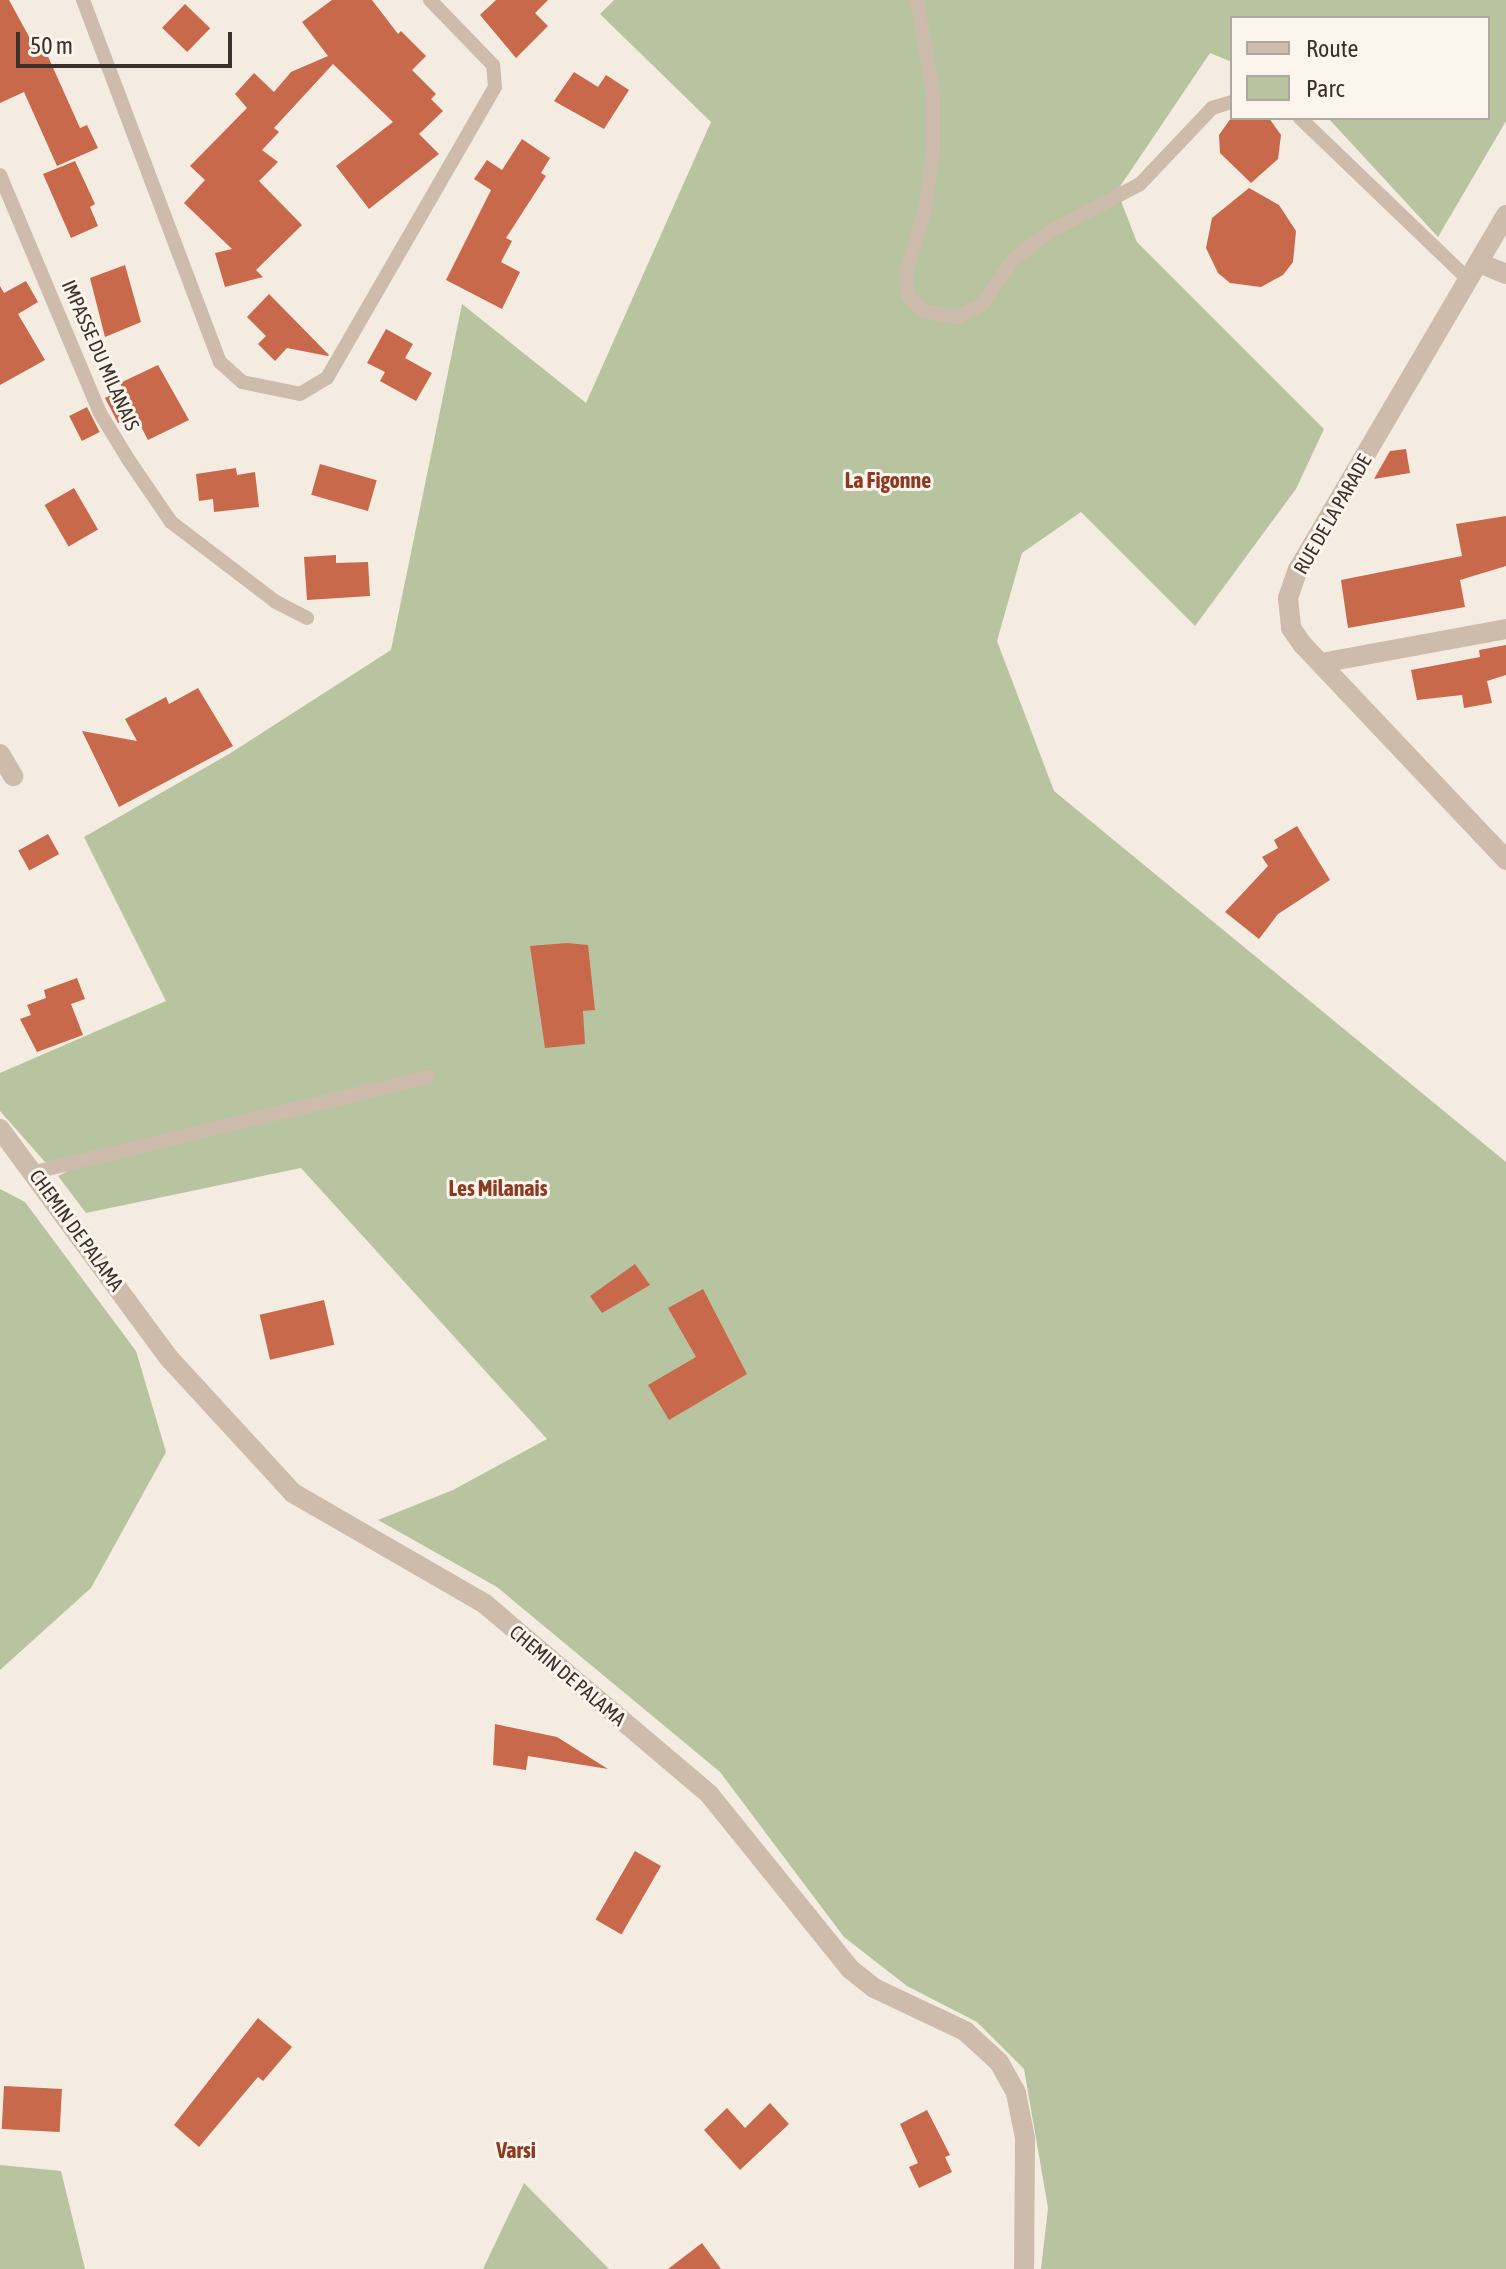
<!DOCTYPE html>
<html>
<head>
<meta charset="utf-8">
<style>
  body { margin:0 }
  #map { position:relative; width:1506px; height:2269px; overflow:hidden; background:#f4ebe1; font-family:"Asap Condensed",sans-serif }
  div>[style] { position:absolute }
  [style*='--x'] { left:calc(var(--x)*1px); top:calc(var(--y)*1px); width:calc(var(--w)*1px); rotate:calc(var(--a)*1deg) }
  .green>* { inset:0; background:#b8c4a0 }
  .building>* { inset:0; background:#c8694b; transform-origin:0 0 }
  .service>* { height:14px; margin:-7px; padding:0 7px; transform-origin:7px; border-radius:7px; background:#cdbbac }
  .minor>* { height:20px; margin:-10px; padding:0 10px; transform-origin:10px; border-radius:10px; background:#cdbbac }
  span { translate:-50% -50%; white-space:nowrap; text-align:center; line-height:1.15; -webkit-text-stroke:6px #fbf5ee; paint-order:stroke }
  .street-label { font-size:20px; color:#3b302b }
  .neighbourhood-label { font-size:22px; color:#8c3b22; font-weight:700 }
  .legend { position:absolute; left:1230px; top:16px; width:260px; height:104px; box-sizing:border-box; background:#fbf5ee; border:2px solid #aea6a0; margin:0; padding:10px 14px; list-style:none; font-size:24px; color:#3b302b }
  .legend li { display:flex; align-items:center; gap:16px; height:40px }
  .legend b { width:40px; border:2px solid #aea6a0 }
  .scale { position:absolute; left:16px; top:32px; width:216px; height:36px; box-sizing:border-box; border:4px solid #3b302b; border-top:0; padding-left:10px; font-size:24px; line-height:28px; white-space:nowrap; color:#3b302b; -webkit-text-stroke:6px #fbf5ee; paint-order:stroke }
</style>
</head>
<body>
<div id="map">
  <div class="green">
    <i style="clip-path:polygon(614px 0,1506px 0,1506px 121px,1438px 237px,1328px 118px,1488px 118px,1488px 18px,1232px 18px,1232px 62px,1210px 53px,1117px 191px,1137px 242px,1324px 429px,1296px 489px,1195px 626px,1081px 512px,1022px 553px,997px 641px,1054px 791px,1506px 1162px,1506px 2269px,1041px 2269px,1048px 2208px,1024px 2069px,977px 2022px,907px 1986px,844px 1937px,720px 1772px,497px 1587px,378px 1520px,453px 1490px,547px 1439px,301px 1168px,86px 1213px,58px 1176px,70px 1170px,65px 1160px,45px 1162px,0 1111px,0 1073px,166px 1001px,84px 837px,229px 754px,391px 650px,462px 304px,586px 403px,711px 122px,600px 14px)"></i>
    <i style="clip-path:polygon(0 1189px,25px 1202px,136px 1351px,166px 1452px,91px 1588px,0 1670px)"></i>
    <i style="clip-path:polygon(0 2165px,61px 2171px,85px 2269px,0 2269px)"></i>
    <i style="clip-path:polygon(524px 2183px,609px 2269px,483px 2269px)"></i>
  </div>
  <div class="building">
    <i style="clip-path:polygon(0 0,9px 0,39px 55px,46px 52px,80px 128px,87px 125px,98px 148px,57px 166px,24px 92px,0 103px)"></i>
    <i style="clip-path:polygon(332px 0,372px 0,398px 34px,401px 31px,426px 56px,412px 70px,436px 94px,431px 99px,443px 111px,419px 134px,439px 154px,369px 209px,336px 166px,393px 122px,333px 64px,274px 128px,279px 132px,262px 150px,278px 162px,259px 181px,302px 225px,256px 270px,263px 277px,225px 287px,215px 253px,232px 249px,184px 203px,205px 180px,190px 166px,247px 108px,235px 94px,254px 73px,274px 92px,291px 72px,328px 56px,302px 22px)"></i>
    <i style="clip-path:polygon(496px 0,548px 0,535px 13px,548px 26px,516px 58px,480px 15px)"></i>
    <i style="left:185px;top:4px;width:35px;height:33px;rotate:44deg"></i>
    <i style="clip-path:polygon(574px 72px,598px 87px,606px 75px,629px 90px,604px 129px,554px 101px)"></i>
    <i style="clip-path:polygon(1231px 118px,1269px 118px,1281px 135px,1278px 159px,1251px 183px,1220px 153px,1219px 135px)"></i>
    <i style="clip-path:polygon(522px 139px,550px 158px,541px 173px,546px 176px,506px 238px,512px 241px,501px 262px,520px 272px,502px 309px,446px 280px,491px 190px,474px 179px,487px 160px,502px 170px)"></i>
    <i style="clip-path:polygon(75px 161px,95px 204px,90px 207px,98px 226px,71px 238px,43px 174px)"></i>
    <i style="clip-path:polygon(1249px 188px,1279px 205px,1296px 231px,1293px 262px,1283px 275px,1261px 287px,1230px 283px,1218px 273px,1206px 248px,1212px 218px)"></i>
    <i style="clip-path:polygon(125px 265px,141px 322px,105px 337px,90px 278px)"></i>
    <i style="clip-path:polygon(26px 281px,38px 302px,18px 314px,45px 360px,0 385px,0 286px,4px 293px)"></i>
    <i style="clip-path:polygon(269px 294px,329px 355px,328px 356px,287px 348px,275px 361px,258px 344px,266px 336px,247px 317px)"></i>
    <i style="clip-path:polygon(386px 329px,413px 344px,405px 358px,432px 373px,416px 401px,380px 381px,385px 372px,367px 363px)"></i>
    <i style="clip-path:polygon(158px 365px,189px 420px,148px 440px,135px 415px,118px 423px,105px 398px,123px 389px,120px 383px)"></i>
    <i style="left:87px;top:407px;width:28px;height:20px;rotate:63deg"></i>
    <i style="clip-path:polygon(1406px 449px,1410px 473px,1374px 479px,1390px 451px)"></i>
    <i style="left:320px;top:464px;width:59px;height:32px;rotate:16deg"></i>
    <i style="clip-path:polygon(236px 468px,237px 475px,255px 472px,259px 507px,214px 512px,213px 499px,199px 501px,196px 474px)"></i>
    <i style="left:74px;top:488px;width:48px;height:34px;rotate:60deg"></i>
    <i style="clip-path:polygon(1506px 516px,1506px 566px,1460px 580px,1465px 607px,1348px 628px,1341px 580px,1462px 556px,1456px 524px)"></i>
    <i style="clip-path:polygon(336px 555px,336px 563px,368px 562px,370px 596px,307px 600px,304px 557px)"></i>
    <i style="clip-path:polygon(1506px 645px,1506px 675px,1487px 681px,1492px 703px,1464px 708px,1462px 695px,1417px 700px,1411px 670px,1480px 657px,1479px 650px)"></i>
    <i style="clip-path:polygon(198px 688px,233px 746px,119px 807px,82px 731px,137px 741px,125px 719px,166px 697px,169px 704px)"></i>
    <i style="clip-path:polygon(1297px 826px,1330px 880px,1278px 914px,1259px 939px,1225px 912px,1268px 866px,1262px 857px,1278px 848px,1274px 840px)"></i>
    <i style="left:48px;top:834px;width:23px;height:34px;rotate:61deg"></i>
    <i style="clip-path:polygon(567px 943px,588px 945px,595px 1010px,583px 1011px,585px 1044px,545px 1048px,530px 946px)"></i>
    <i style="clip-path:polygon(77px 978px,85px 999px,71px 1004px,83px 1035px,37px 1052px,20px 1019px,31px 1015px,27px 1005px,46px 998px,44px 990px)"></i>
    <i style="clip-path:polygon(635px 1264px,650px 1285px,602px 1313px,590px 1296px)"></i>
    <i style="clip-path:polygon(703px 1289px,747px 1374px,669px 1420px,648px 1385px,696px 1357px,668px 1308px)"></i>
    <i style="left:324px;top:1300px;width:46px;height:66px;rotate:77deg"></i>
    <i style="clip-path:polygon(495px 1724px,557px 1737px,608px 1769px,528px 1756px,526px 1770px,493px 1765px)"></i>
    <i style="left:635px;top:1851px;width:30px;height:79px;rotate:30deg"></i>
    <i style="clip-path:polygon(258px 2018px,292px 2047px,263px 2081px,258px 2077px,199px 2147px,174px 2125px)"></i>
    <i style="left:4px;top:2086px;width:58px;height:43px;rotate:3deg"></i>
    <i style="clip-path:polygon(770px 2103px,789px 2124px,740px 2170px,704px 2130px,727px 2108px,745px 2128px)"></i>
    <i style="clip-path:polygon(927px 2110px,950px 2155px,945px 2157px,952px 2172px,919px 2188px,909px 2167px,918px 2163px,900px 2124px)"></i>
    <i style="clip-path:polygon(702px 2243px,721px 2269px,668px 2269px)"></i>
  </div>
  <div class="service">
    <i style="--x:83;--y:0;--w:387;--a:69.3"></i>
    <i style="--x:220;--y:362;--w:30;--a:42"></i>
    <i style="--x:242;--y:382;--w:59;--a:11.7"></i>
    <i style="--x:300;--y:394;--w:31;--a:-31"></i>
    <i style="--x:327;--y:378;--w:336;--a:-60"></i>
    <i style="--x:495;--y:87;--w:22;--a:-95"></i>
    <i style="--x:493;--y:65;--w:91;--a:-134.1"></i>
    <i style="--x:917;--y:0;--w:94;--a:80.2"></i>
    <i style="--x:933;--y:93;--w:58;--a:90"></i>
    <i style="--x:933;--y:151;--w:64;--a:98.1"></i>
    <i style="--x:924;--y:214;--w:61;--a:107.2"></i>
    <i style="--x:906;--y:272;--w:24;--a:85"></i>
    <i style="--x:908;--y:296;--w:21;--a:45"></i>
    <i style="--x:923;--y:311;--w:36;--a:10"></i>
    <i style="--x:958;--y:317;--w:27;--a:-28"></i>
    <i style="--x:982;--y:304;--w:54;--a:-54.8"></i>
    <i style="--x:1013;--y:260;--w:46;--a:-37.9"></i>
    <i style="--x:1049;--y:232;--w:103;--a:-27.8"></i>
    <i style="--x:1140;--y:184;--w:105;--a:-46.5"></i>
    <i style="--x:1212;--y:108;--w:21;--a:-17"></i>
    <i style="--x:1300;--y:118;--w:234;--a:43.8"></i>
    <i style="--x:0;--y:175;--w:258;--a:67.2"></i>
    <i style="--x:100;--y:413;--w:54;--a:58.7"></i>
    <i style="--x:128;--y:459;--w:76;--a:55.7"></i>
    <i style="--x:171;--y:522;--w:132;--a:37.3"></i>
    <i style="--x:276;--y:602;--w:35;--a:27"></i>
    <i style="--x:35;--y:1172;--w:404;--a:-13.6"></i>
  </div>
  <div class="minor">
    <i style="--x:1506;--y:215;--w:411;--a:120.4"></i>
    <i style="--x:1298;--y:569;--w:31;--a:109"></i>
    <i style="--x:1288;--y:598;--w:30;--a:84"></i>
    <i style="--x:1291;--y:628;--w:21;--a:55"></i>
    <i style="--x:1303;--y:645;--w:296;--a:46.6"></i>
    <i style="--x:1479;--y:263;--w:29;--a:22"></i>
    <i style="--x:1321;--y:663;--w:188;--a:-10.4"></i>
    <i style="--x:0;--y:754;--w:26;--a:59"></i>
    <i style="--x:0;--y:1129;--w:283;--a:53.6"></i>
    <i style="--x:168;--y:1357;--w:185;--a:47.4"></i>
    <i style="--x:293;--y:1493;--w:222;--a:30"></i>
    <i style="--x:485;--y:1604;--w:294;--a:40.3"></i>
    <i style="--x:709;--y:1794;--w:225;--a:51.1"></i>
    <i style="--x:850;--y:1969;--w:31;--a:38"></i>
    <i style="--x:874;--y:1988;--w:101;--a:25.3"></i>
    <i style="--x:965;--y:2031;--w:46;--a:42.4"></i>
    <i style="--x:999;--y:2062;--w:35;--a:61"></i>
    <i style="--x:1016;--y:2093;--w:46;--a:78.7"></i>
    <i style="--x:1025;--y:2138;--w:131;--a:90.4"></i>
  </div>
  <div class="street-label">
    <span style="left:101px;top:355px;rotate:66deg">IMPASSE DU MILANAIS</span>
    <span style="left:1332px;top:514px;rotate:-60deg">RUE DE LA PARADE</span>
    <span style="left:77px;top:1230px;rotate:54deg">CHEMIN DE PALAMA</span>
    <span style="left:568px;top:1675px;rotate:40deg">CHEMIN DE PALAMA</span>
  </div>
  <div class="neighbourhood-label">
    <span style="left:888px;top:481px">La Figonne</span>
    <span style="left:498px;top:1189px">Les Milanais</span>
    <span style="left:516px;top:2151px">Varsi</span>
  </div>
  <ul class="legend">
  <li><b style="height:10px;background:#cdbbac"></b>Route</li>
  <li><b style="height:22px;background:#b8c4a0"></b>Parc</li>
  </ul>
  <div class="scale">50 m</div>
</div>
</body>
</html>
